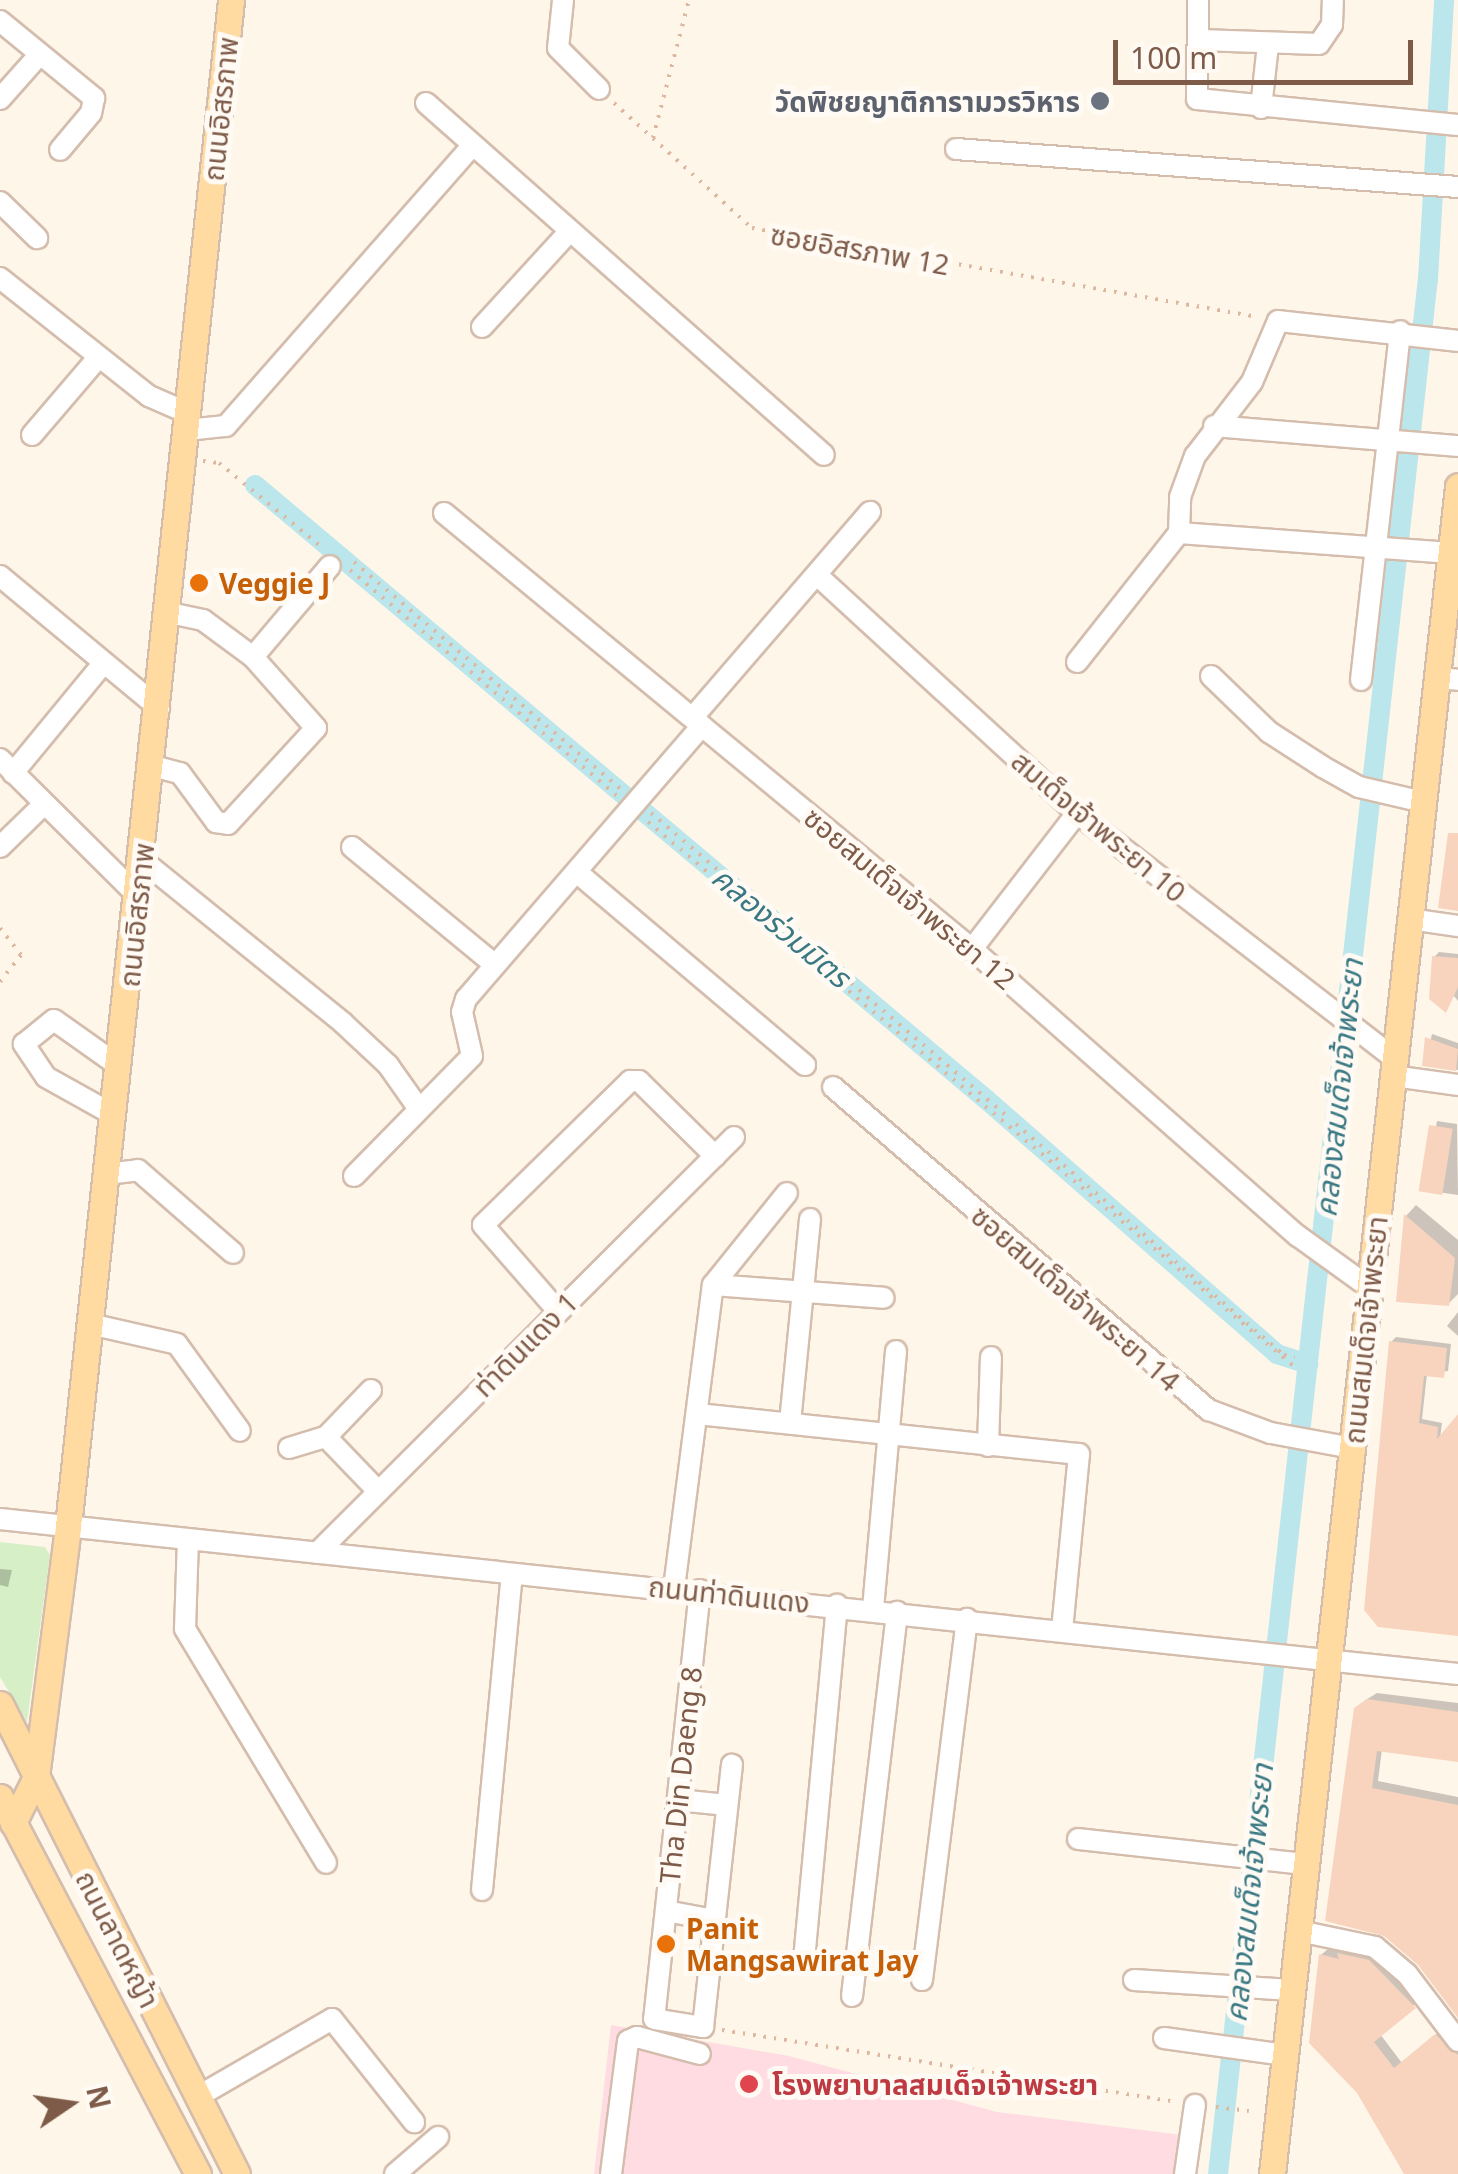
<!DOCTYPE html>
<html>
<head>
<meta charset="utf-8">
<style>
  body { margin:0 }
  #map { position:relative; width:1458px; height:2174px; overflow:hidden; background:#fff6ea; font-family:"Noto Sans","Noto Sans Thai",sans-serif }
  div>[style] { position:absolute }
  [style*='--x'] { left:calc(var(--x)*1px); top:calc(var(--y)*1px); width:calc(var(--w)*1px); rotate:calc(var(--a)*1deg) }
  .medical>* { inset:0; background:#fedce1 }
  .green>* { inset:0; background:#d7efc6 }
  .shadow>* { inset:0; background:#0003 }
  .canal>* { height:20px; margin:-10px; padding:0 10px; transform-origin:10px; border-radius:10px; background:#bbe6ec }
  .building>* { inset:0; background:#f8d4be; transform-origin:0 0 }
  .path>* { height:4px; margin-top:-2px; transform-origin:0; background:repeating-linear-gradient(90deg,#deb7a0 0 2.5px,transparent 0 10.5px) }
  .roads { filter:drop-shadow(2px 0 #d4bdad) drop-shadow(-2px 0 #d4bdad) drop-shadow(0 2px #d4bdad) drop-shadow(0 -2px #d4bdad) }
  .minor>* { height:20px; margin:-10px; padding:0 10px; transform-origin:10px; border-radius:10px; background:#fff }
  .major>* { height:25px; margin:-12.5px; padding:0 12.5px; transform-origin:12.5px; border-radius:12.5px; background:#ffdaa1 }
  .dots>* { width:28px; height:28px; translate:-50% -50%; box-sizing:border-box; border:5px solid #fffaf3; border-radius:50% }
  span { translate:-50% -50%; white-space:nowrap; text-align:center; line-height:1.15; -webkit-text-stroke:10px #fffaf3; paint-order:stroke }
  .worship-label { font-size:28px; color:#5b616d; font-weight:700 }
  .right { translate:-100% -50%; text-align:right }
  .street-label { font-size:28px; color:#7e5b49 }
  .food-label { font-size:28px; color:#c56008; font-weight:700 }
  .left { translate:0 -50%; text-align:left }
  .health-label { font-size:28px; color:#be3a42; font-weight:700 }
  .water-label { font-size:30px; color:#3a7984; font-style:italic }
  .north { position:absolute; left:20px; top:2054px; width:100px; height:100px; -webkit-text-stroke:8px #fffaf3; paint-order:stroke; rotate:77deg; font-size:28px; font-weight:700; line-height:40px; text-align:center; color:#7e5b49 }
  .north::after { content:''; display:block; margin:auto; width:35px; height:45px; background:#7e5b49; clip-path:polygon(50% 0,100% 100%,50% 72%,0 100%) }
  .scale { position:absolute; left:1113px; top:40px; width:300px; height:45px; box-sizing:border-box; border:5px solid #7e5b49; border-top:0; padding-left:12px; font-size:30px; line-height:35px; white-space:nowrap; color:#7e5b49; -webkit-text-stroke:8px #fffaf3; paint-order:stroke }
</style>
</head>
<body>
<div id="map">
  <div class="medical">
    <i style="clip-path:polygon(611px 2025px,789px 2056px,997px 2112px,1198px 2137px,1194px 2174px,594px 2174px)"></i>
  </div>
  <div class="green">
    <i style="clip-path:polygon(0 1542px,45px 1547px,50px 1555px,27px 1722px,0 1677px)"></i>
  </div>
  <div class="shadow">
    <i style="clip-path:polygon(1439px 952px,1458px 954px,1458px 1001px,1454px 996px,1445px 1009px,1434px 957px)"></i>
    <i style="clip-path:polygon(1432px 1034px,1458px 1043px,1458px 1070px,1425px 1064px)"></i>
    <i style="clip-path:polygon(1437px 1121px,1457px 1124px,1458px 1195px,1424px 1190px)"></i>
    <i style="clip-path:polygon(1416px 1205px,1458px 1240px,1458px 1294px,1448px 1304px,1398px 1299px,1406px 1216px)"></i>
    <i style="clip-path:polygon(1458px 1312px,1458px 1336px,1447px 1326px)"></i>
    <i style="clip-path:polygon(1396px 1337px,1451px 1344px,1448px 1371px,1427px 1374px,1422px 1419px,1442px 1423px,1440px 1439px,1458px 1418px,1458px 1634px,1391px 1342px)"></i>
    <i style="clip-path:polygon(0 1569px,12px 1570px,8px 1587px,0 1585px)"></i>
    <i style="clip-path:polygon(1377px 1693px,1458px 1703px,1458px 1759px,1382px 1749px,1378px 1781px,1458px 1797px,1458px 2017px,1420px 1964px,1385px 1934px,1364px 1701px)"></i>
    <i style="clip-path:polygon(1329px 1948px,1376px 1953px,1421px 1999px,1380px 2034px,1402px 2063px,1444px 2028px,1458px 2044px,1458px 2174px,1405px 2174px,1359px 2091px,1321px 1955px)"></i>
  </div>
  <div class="canal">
    <i style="--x:255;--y:485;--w:956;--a:40.04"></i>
    <i style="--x:987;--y:1100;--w:386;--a:41.2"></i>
    <i style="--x:1277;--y:1354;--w:33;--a:18"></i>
    <i style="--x:1218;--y:2174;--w:1907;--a:-83.68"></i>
    <i style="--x:1428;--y:279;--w:279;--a:-86.7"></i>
  </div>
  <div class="building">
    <i style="clip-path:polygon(1448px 833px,1458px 833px,1458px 911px,1438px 908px)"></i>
    <i style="clip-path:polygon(1432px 956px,1458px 958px,1458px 987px,1446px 1013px,1429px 999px)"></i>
    <i style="clip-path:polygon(1425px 1037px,1458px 1049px,1456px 1071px,1422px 1066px)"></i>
    <i style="left:1429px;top:1125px;width:24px;height:67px;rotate:9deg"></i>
    <i style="clip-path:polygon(1404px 1214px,1455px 1258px,1449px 1306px,1396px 1302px)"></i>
    <i style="clip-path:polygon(1389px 1341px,1447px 1348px,1444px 1378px,1424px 1376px,1419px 1423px,1438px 1427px,1437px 1439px,1458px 1414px,1458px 1636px,1378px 1627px,1364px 1610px)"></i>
    <i style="clip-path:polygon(1367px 1699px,1458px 1712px,1458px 1762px,1377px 1751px,1372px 1788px,1458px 1805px,1458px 2018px,1418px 1965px,1384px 1936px,1325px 1921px,1354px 1708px)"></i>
    <i style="clip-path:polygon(1337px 1953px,1369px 1960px,1416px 2008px,1374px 2042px,1394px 2068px,1435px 2034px,1458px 2055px,1458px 2174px,1404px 2174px,1357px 2093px,1309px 2043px,1319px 1954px,1339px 1959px)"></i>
  </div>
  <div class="path">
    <i style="--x:614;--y:103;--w:186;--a:42.2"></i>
    <i style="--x:752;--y:228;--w:514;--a:9.98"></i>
    <i style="--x:653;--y:138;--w:143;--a:-75.4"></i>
    <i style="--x:203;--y:461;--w:16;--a:7"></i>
    <i style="--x:219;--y:463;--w:134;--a:39.3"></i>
    <i style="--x:354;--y:562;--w:349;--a:40.4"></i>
    <i style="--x:350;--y:570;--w:350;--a:40.2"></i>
    <i style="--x:651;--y:813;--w:470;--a:40.4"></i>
    <i style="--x:648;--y:822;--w:847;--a:40.12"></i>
    <i style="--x:0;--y:928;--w:34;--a:52"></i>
    <i style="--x:21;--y:955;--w:34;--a:128"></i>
    <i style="--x:1016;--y:1124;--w:354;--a:40.8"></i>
    <i style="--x:1284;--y:1355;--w:11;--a:10"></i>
    <i style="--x:722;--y:2030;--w:461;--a:9"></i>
    <i style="--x:1216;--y:2107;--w:33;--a:7"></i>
  </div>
  <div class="roads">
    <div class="minor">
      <i style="--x:563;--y:0;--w:48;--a:95.9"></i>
      <i style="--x:558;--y:48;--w:58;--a:45"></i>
      <i style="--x:1198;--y:0;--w:99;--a:90.6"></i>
      <i style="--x:1197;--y:99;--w:262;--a:5.7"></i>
      <i style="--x:0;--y:21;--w:122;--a:39.3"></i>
      <i style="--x:94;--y:98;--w:15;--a:101"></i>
      <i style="--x:91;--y:113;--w:48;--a:130"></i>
      <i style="--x:1199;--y:40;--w:120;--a:1.9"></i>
      <i style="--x:1319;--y:44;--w:23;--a:-56"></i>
      <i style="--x:1332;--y:25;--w:25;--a:-88"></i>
      <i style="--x:0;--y:99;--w:60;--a:-48.4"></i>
      <i style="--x:426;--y:103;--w:531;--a:41.49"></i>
      <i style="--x:1261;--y:108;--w:63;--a:-83.7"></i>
      <i style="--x:956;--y:149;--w:503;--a:4.33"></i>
      <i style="--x:0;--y:202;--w:52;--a:44.2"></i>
      <i style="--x:0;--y:278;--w:190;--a:38.4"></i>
      <i style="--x:149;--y:396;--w:43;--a:23.6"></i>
      <i style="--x:482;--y:327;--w:127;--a:-47.5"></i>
      <i style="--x:1214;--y:426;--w:245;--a:4.7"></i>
      <i style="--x:187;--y:430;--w:39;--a:-6"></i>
      <i style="--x:226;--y:426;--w:371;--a:-48.7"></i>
      <i style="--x:32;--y:435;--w:100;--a:-49.5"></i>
      <i style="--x:444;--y:513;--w:685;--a:39.55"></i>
      <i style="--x:972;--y:949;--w:434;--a:41.4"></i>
      <i style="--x:1298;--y:1236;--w:89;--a:35.8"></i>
      <i style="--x:1179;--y:533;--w:273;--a:4.2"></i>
      <i style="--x:0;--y:576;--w:207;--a:39.7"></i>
      <i style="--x:818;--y:576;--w:351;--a:42.5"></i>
      <i style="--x:1077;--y:813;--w:402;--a:37.7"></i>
      <i style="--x:253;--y:657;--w:119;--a:-49.8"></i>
      <i style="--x:1077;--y:662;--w:164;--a:-51.7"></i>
      <i style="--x:1179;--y:533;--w:36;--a:-88"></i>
      <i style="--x:1180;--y:497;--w:44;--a:-69.9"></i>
      <i style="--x:1195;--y:456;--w:93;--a:-52.4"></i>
      <i style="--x:1252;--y:382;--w:66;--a:-66.9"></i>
      <i style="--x:1278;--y:321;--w:181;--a:6.3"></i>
      <i style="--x:1211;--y:676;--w:81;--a:44"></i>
      <i style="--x:1269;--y:732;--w:64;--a:32.9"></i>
      <i style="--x:1323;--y:767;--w:41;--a:29.1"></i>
      <i style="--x:1359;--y:787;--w:66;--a:13.2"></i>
      <i style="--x:1437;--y:678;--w:21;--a:5"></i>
      <i style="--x:1361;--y:680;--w:351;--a:-83.6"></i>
      <i style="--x:693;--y:717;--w:271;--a:-49.2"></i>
      <i style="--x:0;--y:759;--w:194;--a:44.8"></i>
      <i style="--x:153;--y:766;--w:28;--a:15"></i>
      <i style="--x:180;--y:773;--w:61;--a:53.7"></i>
      <i style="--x:216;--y:822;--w:12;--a:9"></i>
      <i style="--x:228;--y:824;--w:130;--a:-47.5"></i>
      <i style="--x:316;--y:728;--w:95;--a:-131.6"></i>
      <i style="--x:253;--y:657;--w:62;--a:-143.5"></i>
      <i style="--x:203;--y:620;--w:34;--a:-168"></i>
      <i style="--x:13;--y:773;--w:141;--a:-50.5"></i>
      <i style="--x:0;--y:847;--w:60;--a:-44.3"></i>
      <i style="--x:352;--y:847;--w:184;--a:39.5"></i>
      <i style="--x:142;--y:860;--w:259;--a:39"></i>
      <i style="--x:343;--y:1023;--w:62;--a:43"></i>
      <i style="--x:388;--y:1065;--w:54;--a:54.8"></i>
      <i style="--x:579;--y:874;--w:296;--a:40.2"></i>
      <i style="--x:1410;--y:919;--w:49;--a:8.3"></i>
      <i style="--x:972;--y:949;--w:172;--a:-52.3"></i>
      <i style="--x:1393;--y:1076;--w:66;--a:7.9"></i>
      <i style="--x:833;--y:1087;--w:496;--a:40.7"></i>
      <i style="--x:1209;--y:1410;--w:66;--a:20.4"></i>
      <i style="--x:1271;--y:1433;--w:82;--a:10.5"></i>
      <i style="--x:114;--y:1115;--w:78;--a:-150.8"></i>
      <i style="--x:46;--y:1077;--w:40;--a:-124"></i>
      <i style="--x:24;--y:1044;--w:38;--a:-39"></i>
      <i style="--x:54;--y:1020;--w:80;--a:35.3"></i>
      <i style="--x:107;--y:1174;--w:31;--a:-7"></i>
      <i style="--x:138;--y:1170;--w:126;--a:41.1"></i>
      <i style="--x:354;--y:1176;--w:168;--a:-45.5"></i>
      <i style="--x:472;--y:1056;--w:45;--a:-102.8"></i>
      <i style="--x:462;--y:1012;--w:14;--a:-73"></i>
      <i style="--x:466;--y:999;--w:361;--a:-49.2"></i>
      <i style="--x:713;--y:1285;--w:171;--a:4.3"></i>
      <i style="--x:558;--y:1311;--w:114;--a:-131.1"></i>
      <i style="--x:483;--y:1225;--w:206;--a:-44.4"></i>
      <i style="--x:630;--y:1081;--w:9;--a:0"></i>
      <i style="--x:639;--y:1081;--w:107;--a:44.6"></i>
      <i style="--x:90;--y:1324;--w:89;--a:12.9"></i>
      <i style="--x:177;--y:1344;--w:107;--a:54.1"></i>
      <i style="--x:698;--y:1414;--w:383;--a:6"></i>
      <i style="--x:1079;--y:1454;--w:177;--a:95.5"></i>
      <i style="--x:790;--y:1423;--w:205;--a:-84.4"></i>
      <i style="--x:326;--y:1437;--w:65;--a:-46.2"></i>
      <i style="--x:988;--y:1446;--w:89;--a:-88.1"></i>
      <i style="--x:289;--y:1448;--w:39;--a:-17"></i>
      <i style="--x:326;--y:1437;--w:74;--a:46.1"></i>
      <i style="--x:0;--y:1519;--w:1466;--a:6.07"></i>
      <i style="--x:188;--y:1539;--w:90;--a:91.9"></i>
      <i style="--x:185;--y:1629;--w:273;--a:58.9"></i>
      <i style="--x:317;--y:1553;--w:589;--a:-44.93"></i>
      <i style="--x:674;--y:1588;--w:305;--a:-82.7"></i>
      <i style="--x:713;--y:1285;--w:118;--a:-51.2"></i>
      <i style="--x:700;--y:1590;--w:431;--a:96.1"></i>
      <i style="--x:654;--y:2019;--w:50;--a:9.3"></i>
      <i style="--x:703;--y:2027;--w:264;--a:-83.7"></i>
      <i style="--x:873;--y:1609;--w:259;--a:-84.9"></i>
      <i style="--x:678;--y:1800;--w:49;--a:5.8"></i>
      <i style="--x:1078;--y:1839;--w:229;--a:6.3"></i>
      <i style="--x:482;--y:1890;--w:317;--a:-84.6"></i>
      <i style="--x:666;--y:1911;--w:49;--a:10.6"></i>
      <i style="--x:1299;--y:1931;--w:78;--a:11.9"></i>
      <i style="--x:1375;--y:1947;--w:42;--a:40.2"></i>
      <i style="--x:1407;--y:1974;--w:84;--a:52.7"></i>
      <i style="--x:804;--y:1960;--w:357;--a:-84.7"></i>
      <i style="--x:922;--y:1980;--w:364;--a:-82.9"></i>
      <i style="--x:1134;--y:1980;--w:158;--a:3.6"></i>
      <i style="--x:852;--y:1996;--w:387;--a:-83.3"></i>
      <i style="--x:1164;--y:2038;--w:122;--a:8"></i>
      <i style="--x:197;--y:2097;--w:156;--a:-30"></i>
      <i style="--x:332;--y:2019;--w:132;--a:51.5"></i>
      <i style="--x:395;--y:2174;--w:57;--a:-40.7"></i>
      <i style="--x:611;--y:2174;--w:134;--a:-82.7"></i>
      <i style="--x:628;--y:2041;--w:10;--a:-24"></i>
      <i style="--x:637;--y:2037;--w:65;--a:15.1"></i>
      <i style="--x:1185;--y:2174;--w:70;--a:-81.8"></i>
    </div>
    <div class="major">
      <i style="--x:0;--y:1704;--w:526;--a:63.24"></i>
      <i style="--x:0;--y:1797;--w:426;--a:62.3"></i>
      <i style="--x:13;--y:1823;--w:51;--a:-63.4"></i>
      <i style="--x:36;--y:1777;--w:253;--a:-82.7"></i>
      <i style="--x:68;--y:1526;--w:1535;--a:-83.9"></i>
      <i style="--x:1272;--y:2174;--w:1698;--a:-83.71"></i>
    </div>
  </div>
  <div class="dots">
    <i style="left:1100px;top:101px;background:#6b7280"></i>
    <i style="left:199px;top:583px;background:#e8710a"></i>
    <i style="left:666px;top:1944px;background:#e8710a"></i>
    <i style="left:749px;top:2084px;background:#e0444e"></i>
  </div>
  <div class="worship-label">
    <span class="right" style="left:1080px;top:101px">วัดพิชยญาติการามวรวิหาร</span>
  </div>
  <div class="street-label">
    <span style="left:220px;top:109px;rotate:-84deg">ถนนอิสรภาพ</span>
    <span style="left:860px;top:249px;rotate:10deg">ซอยอิสรภาพ 12</span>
    <span style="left:1099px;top:826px;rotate:40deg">สมเด็จเจ้าพระยา 10</span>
    <span style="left:910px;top:898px;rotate:40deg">ซอยสมเด็จเจ้าพระยา 12</span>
    <span style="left:136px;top:915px;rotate:-84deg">ถนนอิสรภาพ</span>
    <span style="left:1076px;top:1298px;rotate:41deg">ซอยสมเด็จเจ้าพระยา 14</span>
    <span style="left:1365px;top:1330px;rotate:-84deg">ถนนสมเด็จเจ้าพระยา</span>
    <span style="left:525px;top:1344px;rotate:-45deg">ท่าดินแดง 1</span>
    <span style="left:729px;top:1594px;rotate:6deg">ถนนท่าดินแดง</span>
    <span style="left:680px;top:1775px;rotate:-84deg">Tha Din Daeng 8</span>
    <span style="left:118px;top:1939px;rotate:63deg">ถนนลาดหญ้า</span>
  </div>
  <div class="food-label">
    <span class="left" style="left:219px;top:583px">Veggie J</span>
    <span class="left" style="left:686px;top:1944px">Panit<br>Mangsawirat Jay</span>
  </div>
  <div class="health-label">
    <span class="left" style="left:772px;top:2084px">โรงพยาบาลสมเด็จเจ้าพระยา</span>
  </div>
  <div class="water-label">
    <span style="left:781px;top:927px;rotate:40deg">คลองร่วมมิตร</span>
    <span style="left:1339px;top:1088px;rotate:-84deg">คลองสมเด็จเจ้าพระยา</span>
    <span style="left:1249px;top:1893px;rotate:-84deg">คลองสมเด็จเจ้าพระยา</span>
  </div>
  <div class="north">N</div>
  <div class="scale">100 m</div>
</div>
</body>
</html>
